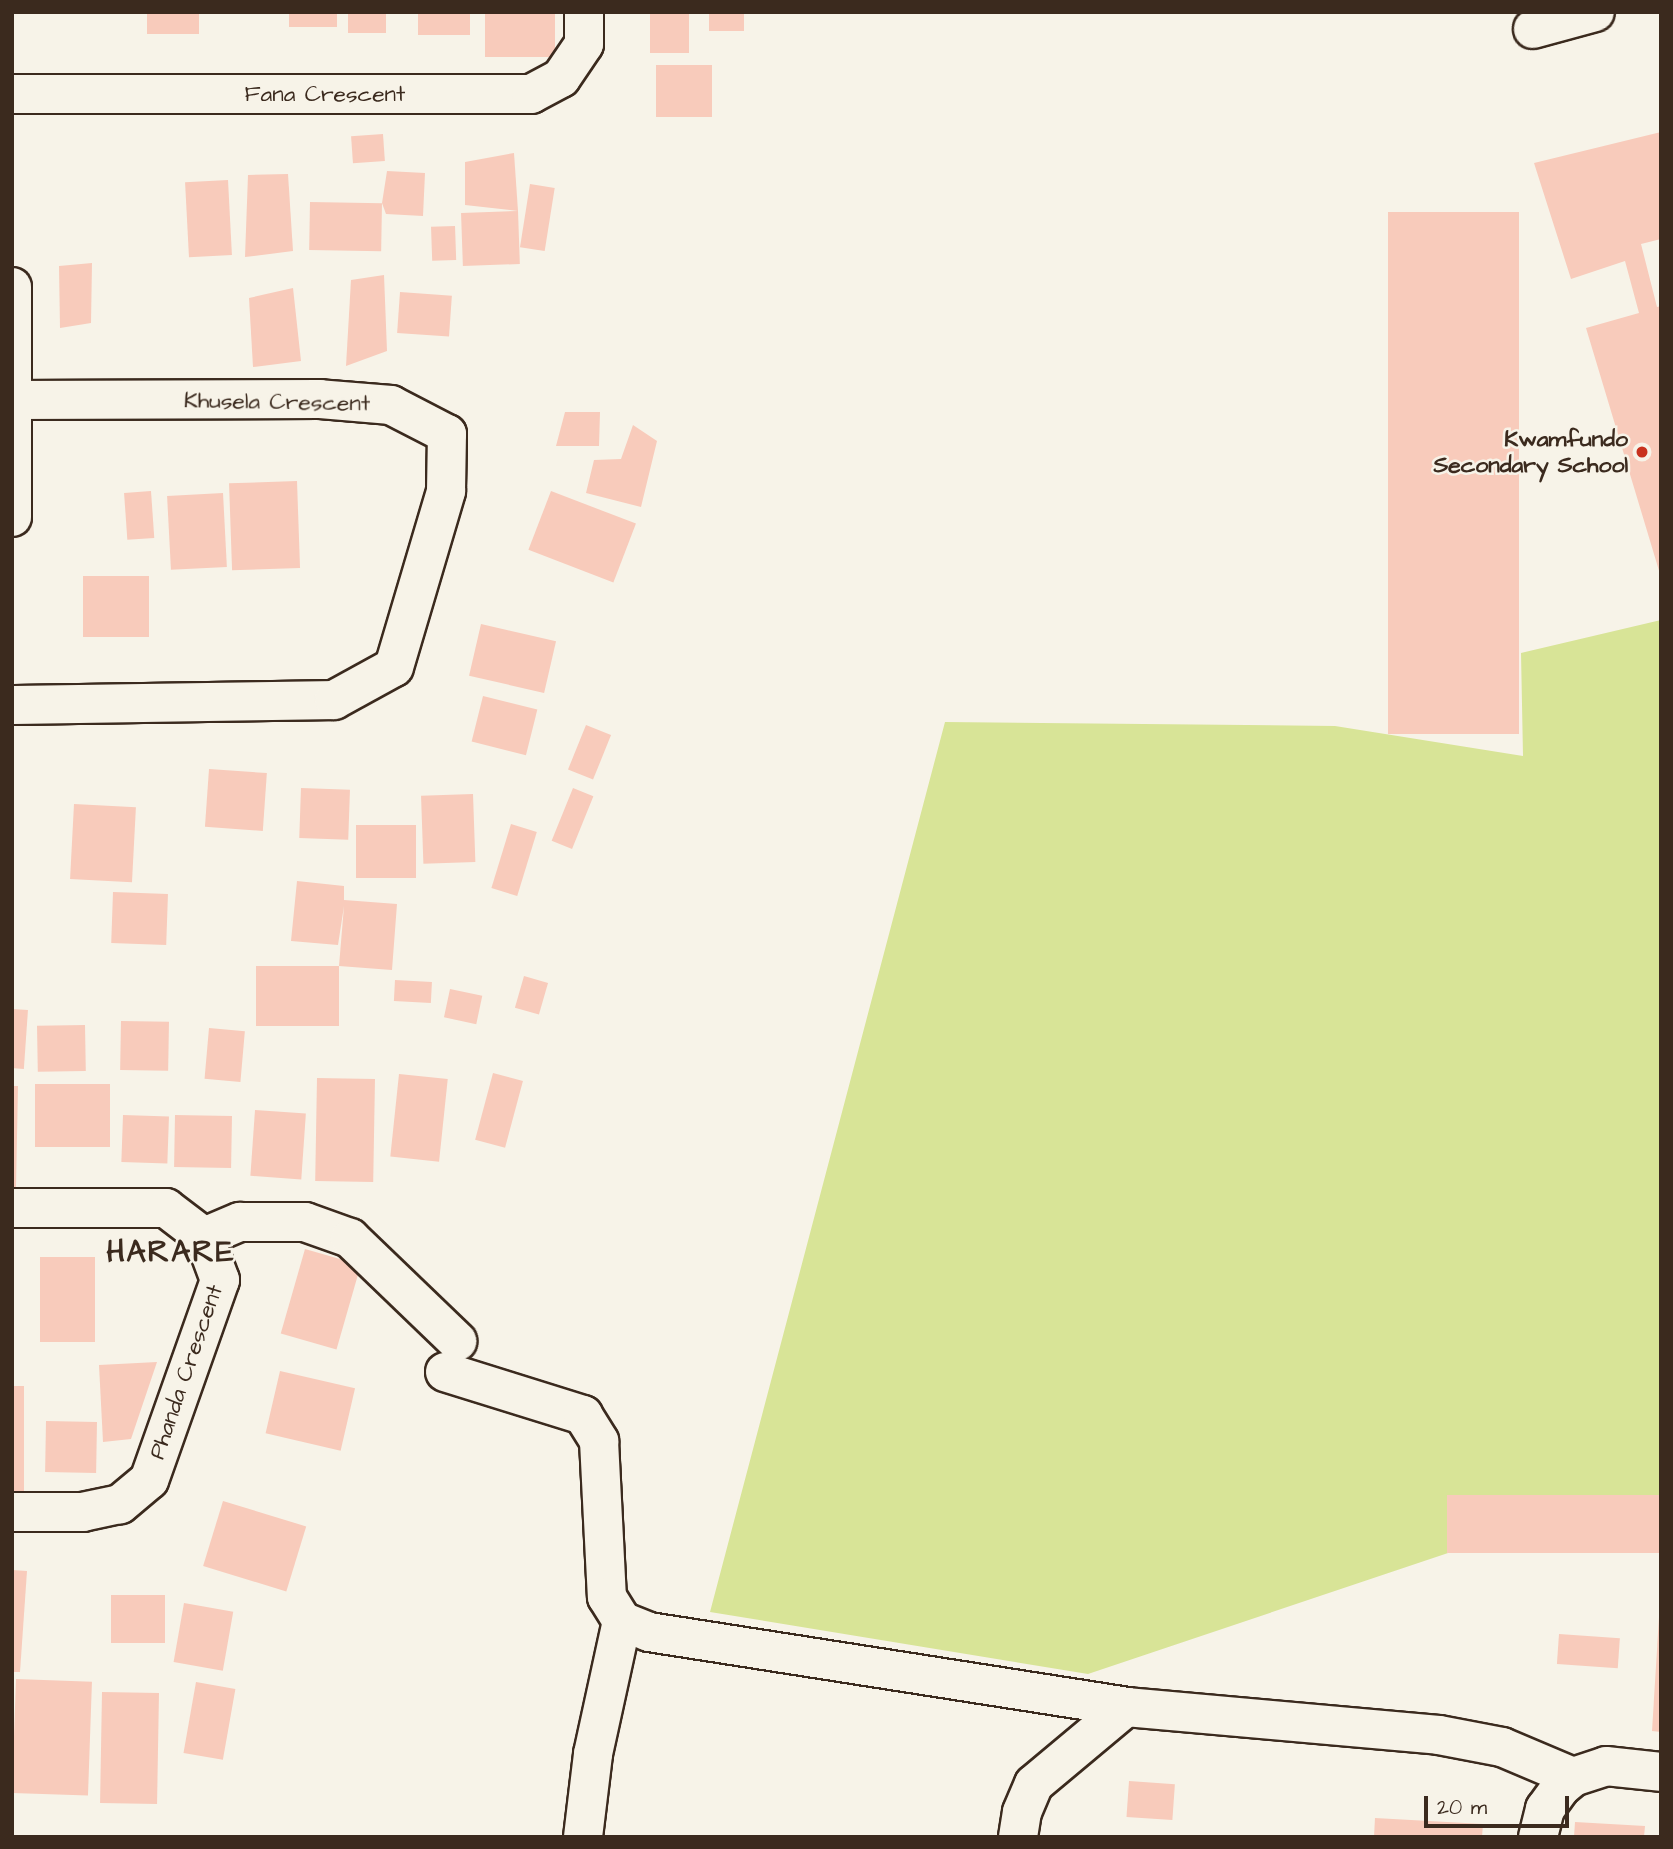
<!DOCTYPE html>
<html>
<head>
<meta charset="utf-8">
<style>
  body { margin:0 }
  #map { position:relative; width:1673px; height:1849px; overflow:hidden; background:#f7f3e8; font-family:"Architects Daughter",sans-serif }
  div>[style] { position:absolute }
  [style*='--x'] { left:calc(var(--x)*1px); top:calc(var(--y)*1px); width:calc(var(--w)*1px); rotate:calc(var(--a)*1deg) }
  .green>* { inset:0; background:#d8e497 }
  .building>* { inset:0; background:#f8cbbb; transform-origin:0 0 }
  .roads { filter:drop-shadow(2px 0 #3b2a1e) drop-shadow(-2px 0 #3b2a1e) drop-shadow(0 2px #3b2a1e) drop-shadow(0 -2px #3b2a1e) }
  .minor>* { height:38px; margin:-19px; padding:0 19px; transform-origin:19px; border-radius:19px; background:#f7f3e8 }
  .dots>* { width:19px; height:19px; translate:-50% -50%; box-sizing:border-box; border:4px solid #f7f3e8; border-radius:50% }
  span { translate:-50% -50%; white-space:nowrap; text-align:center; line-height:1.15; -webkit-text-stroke:5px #f7f3e8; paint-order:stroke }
  .street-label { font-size:23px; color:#3b2a1e }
  .poi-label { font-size:23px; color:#3b2a1e; font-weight:700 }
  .right { translate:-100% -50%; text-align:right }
  .district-label { font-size:30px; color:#3b2a1e; font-weight:700; letter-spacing:2px }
  .frame { position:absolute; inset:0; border:14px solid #3b2a1e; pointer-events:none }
  .scale { position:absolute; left:1424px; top:1796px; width:145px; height:32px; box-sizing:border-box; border:4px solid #3b2a1e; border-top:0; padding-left:9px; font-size:21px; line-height:24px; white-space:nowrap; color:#3b2a1e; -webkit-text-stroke:5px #f7f3e8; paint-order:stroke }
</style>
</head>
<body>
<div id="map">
  <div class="green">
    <i style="clip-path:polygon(1661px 620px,1661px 1495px,1454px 1551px,1088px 1674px,710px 1612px,945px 722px,1335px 726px,1523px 756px,1521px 653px)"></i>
  </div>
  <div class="building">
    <i style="left:147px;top:12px;width:52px;height:22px"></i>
    <i style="left:289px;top:12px;width:48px;height:15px"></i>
    <i style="left:348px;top:12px;width:38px;height:21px"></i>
    <i style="left:418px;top:12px;width:52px;height:23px"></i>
    <i style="left:485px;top:12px;width:70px;height:45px"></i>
    <i style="left:650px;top:12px;width:39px;height:41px"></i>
    <i style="left:709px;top:12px;width:35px;height:19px"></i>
    <i style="left:656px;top:65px;width:56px;height:52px"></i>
    <i style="clip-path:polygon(1661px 132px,1661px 239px,1641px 244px,1657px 307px,1661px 306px,1660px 574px,1586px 328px,1639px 313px,1625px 261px,1571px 279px,1534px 163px)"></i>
    <i style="left:383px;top:134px;width:27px;height:32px;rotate:86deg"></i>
    <i style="clip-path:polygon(514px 153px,518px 211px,465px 205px,465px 162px)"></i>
    <i style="clip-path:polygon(387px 171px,425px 173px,423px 216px,386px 214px,382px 203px)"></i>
    <i style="clip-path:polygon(288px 174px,293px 251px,245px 257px,248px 175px)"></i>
    <i style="left:228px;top:180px;width:75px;height:43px;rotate:87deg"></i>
    <i style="left:530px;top:184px;width:25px;height:64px;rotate:9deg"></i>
    <i style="left:310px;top:202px;width:72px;height:48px;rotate:1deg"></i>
    <i style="left:518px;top:211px;width:53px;height:57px;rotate:88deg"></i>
    <i style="left:1388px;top:212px;width:131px;height:522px"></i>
    <i style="left:455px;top:226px;width:34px;height:24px;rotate:88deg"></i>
    <i style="clip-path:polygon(92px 263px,91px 323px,60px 328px,59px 266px)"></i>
    <i style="clip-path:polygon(384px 275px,387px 351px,346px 366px,351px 280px)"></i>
    <i style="clip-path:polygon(293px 288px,301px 361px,253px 367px,249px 298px)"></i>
    <i style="left:400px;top:292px;width:52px;height:41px;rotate:4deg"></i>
    <i style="clip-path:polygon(565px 412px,600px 412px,599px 446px,556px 446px)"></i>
    <i style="clip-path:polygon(633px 425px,657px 441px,641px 507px,586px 493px,594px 460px,621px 459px)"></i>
    <i style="left:297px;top:481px;width:87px;height:68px;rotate:88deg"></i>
    <i style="left:151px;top:491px;width:47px;height:27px;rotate:86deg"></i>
    <i style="left:551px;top:491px;width:91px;height:63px;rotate:21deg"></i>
    <i style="left:223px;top:493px;width:74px;height:56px;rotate:87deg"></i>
    <i style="left:83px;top:576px;width:66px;height:61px"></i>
    <i style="left:481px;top:624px;width:77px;height:53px;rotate:13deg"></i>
    <i style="left:483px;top:696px;width:56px;height:47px;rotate:14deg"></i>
    <i style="left:586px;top:725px;width:27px;height:48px;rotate:22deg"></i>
    <i style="left:209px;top:769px;width:58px;height:58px;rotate:4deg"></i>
    <i style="left:301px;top:788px;width:49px;height:50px;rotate:2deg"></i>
    <i style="left:573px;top:788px;width:22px;height:57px;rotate:22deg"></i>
    <i style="left:473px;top:794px;width:68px;height:52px;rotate:88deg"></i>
    <i style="left:74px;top:804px;width:62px;height:75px;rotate:3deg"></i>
    <i style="left:511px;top:824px;width:27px;height:67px;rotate:17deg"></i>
    <i style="left:356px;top:825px;width:60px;height:53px"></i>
    <i style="clip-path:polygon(297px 881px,344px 886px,344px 900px,397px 904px,392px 970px,339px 966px,344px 906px,338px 945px,291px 941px)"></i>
    <i style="left:113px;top:892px;width:55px;height:51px;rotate:2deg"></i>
    <i style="left:256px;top:966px;width:83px;height:60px"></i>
    <i style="left:524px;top:976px;width:25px;height:33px;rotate:16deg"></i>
    <i style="left:395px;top:980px;width:37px;height:21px;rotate:3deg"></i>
    <i style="left:450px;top:989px;width:33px;height:29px;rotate:12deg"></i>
    <i style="left:12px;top:1009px;width:16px;height:59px;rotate:4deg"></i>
    <i style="left:121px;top:1021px;width:48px;height:49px;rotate:1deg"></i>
    <i style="left:85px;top:1025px;width:46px;height:48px;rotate:89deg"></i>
    <i style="left:209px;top:1028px;width:36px;height:51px;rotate:5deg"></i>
    <i style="left:493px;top:1073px;width:31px;height:69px;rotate:15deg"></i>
    <i style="left:399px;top:1074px;width:49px;height:83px;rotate:6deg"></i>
    <i style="left:317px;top:1078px;width:58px;height:103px;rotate:1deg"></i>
    <i style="left:35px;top:1084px;width:75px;height:63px"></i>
    <i style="clip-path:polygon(12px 1086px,18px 1086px,16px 1187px,12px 1187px)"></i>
    <i style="left:255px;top:1110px;width:51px;height:66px;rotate:4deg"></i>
    <i style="left:123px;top:1115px;width:46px;height:47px;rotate:2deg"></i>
    <i style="left:175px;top:1115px;width:57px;height:52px;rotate:1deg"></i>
    <i style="left:305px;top:1249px;width:58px;height:88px;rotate:16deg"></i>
    <i style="left:40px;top:1257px;width:55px;height:85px"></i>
    <i style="clip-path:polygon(157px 1362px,131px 1439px,103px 1442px,99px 1365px)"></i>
    <i style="left:280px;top:1371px;width:77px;height:64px;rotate:13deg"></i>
    <i style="left:12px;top:1386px;width:12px;height:105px"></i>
    <i style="left:46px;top:1421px;width:51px;height:51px;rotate:1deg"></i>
    <i style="left:1661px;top:1495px;width:58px;height:214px;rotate:90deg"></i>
    <i style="left:223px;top:1501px;width:87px;height:68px;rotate:17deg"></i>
    <i style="clip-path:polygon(12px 1570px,27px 1571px,20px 1672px,12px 1672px)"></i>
    <i style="left:111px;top:1595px;width:54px;height:48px"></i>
    <i style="left:184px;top:1603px;width:50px;height:60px;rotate:10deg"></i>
    <i style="clip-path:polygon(1659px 1617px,1661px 1617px,1661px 1732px,1652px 1731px)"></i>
    <i style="left:1559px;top:1634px;width:61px;height:30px;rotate:4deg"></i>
    <i style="left:16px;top:1679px;width:76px;height:114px;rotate:2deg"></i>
    <i style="left:196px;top:1682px;width:40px;height:72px;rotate:10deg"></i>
    <i style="left:102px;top:1692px;width:57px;height:111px;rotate:1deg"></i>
    <i style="left:1129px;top:1781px;width:46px;height:36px;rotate:4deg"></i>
    <i style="clip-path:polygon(1375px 1818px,1483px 1824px,1482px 1837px,1374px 1837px)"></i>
    <i style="clip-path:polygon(1575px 1822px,1645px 1826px,1644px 1837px,1574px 1837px)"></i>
  </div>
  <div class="roads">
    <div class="minor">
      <i style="--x:1533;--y:29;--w:64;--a:-15.3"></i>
      <i style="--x:12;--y:94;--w:519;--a:0"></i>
      <i style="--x:531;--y:94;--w:34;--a:-28"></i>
      <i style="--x:561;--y:78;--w:41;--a:-55.9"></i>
      <i style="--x:584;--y:44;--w:32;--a:-90"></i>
      <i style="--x:12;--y:287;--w:230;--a:90"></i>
      <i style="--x:12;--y:705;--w:322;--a:-0.9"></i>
      <i style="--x:334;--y:700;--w:68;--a:-28.8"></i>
      <i style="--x:394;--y:667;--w:184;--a:-73.5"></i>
      <i style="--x:446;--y:491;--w:57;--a:-89"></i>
      <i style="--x:447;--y:434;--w:63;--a:-152.6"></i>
      <i style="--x:391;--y:405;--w:71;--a:-175.2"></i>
      <i style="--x:320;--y:399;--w:305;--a:179.8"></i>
      <i style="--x:12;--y:1208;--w:154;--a:0"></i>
      <i style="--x:166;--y:1208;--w:48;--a:37.3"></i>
      <i style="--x:204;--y:1237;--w:46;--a:69.6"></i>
      <i style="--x:220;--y:1280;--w:212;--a:109.5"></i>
      <i style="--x:149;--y:1480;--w:38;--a:140"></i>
      <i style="--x:120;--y:1504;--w:38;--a:168"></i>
      <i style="--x:83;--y:1512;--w:71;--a:180"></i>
      <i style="--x:204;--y:1237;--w:39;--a:-23"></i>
      <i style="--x:240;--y:1222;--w:65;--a:0"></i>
      <i style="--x:305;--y:1222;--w:48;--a:19.6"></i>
      <i style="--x:350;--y:1238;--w:149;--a:43.9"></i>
      <i style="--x:445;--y:1372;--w:145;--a:17.3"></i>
      <i style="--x:583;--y:1415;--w:31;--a:58"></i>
      <i style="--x:599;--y:1441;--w:156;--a:87.1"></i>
      <i style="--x:607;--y:1597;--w:28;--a:58"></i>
      <i style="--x:622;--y:1621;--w:29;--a:22"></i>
      <i style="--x:649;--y:1632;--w:483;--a:8.9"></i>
      <i style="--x:1126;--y:1707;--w:314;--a:5.1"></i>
      <i style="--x:1439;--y:1735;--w:64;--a:10.8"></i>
      <i style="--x:1502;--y:1747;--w:77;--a:22.9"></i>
      <i style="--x:583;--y:1837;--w:84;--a:-83.1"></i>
      <i style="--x:593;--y:1754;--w:136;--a:-77.7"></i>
      <i style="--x:1018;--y:1837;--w:25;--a:-81"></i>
      <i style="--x:1022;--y:1812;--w:30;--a:-67"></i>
      <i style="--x:1034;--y:1784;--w:120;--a:-39.9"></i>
      <i style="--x:1538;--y:1837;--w:29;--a:-76"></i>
      <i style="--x:1545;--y:1809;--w:26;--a:-54"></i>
      <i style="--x:1560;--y:1788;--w:17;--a:-40"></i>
      <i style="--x:1573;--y:1777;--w:35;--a:-18"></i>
      <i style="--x:1606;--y:1766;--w:55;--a:6.2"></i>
    </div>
  </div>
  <div class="dots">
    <i style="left:1642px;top:452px;background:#c8321e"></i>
  </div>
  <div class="street-label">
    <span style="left:325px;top:94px">Fana Crescent</span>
    <span style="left:277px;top:402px;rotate:1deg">Khusela Crescent</span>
    <span style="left:186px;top:1372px;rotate:-71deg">Phanda Crescent</span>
  </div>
  <div class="poi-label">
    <span class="right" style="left:1628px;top:452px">Kwamfundo<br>Secondary School</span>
  </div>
  <div class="district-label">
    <span style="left:171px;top:1252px">HARARE</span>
  </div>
  <div class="frame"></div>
  <div class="scale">20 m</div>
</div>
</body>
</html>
